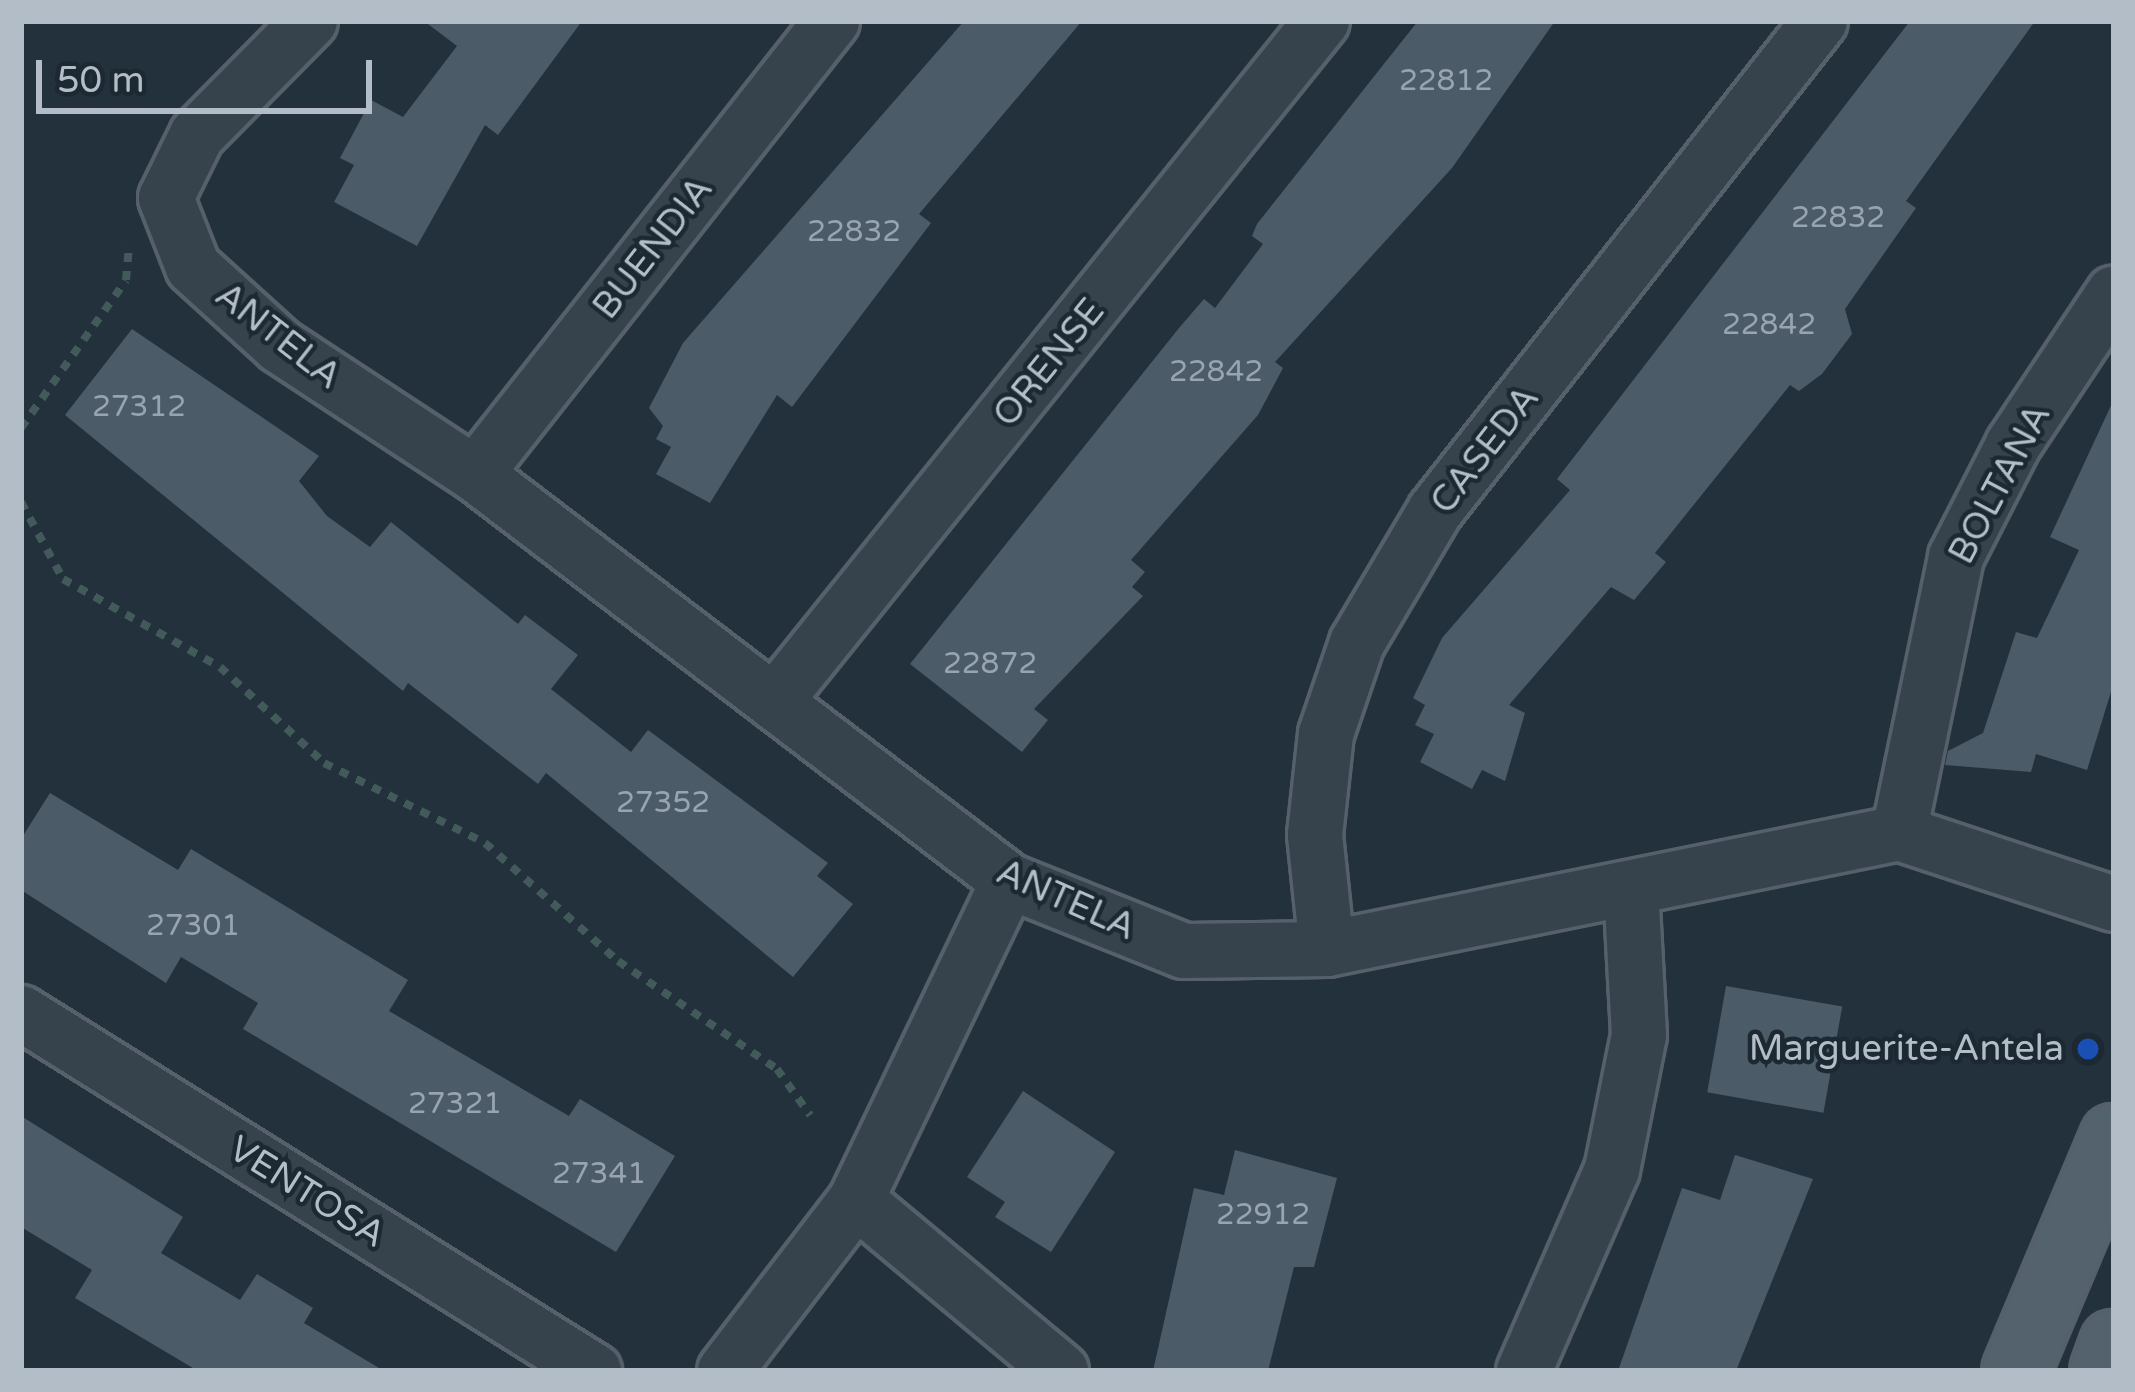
<!DOCTYPE html>
<html>
<head>
<meta charset="utf-8">
<style>
  body { margin:0 }
  #map { position:relative; width:2135px; height:1392px; overflow:hidden; background:#23313d; font-family:"Varela Round",sans-serif }
  div>[style] { position:absolute }
  [style*='--x'] { left:calc(var(--x)*1px); top:calc(var(--y)*1px); width:calc(var(--w)*1px); rotate:calc(var(--a)*1deg) }
  .building>* { inset:0; background:#4b5b68; transform-origin:0 0 }
  .path>* { height:8px; margin-top:-4px; transform-origin:0; background:repeating-linear-gradient(90deg,#425a5a 0 9px,transparent 0 18px) }
  .roads { filter:drop-shadow(3px 0 #55606b) drop-shadow(-3px 0 #55606b) drop-shadow(0 3px #55606b) drop-shadow(0 -3px #55606b) }
  .street>* { height:54px; margin:-27px; padding:0 27px; transform-origin:27px; border-radius:27px; background:#36434d }
  .primary>* { height:66px; margin:-33px; padding:0 33px; transform-origin:33px; border-radius:33px; background:#54626d }
  .dots>* { width:33px; height:33px; translate:-50% -50%; box-sizing:border-box; border:6px solid #1c2832; border-radius:50% }
  span { translate:-50% -50%; white-space:nowrap; text-align:center; line-height:1.15; -webkit-text-stroke:9px #1c2832; paint-order:stroke }
  .number-label { font-size:30px; color:#98a4b0 }
  .number-label span { -webkit-text-stroke-width:0 }
  .street-label { font-size:36px; color:#b2bdc8 }
  .poi-label { font-size:36px; color:#b2bdc8 }
  .right { translate:-100% -50%; text-align:right }
  .frame { position:absolute; inset:0; border:24px solid #b2bdc8; pointer-events:none }
  .scale { position:absolute; left:36px; top:60px; width:336px; height:54px; box-sizing:border-box; border:6px solid #b2bdc8; border-top:0; padding-left:15px; font-size:36px; line-height:42px; white-space:nowrap; color:#b2bdc8; -webkit-text-stroke:9px #1c2832; paint-order:stroke }
</style>
</head>
<body>
<div id="map">
  <div class="building">
    <i style="clip-path:polygon(424px 21px,582px 21px,498px 135px,485px 125px,417px 246px,334px 202px,354px 165px,340px 158px,371px 100px,403px 117px,457px 46px)"></i>
    <i style="clip-path:polygon(964px 21px,1082px 21px,919px 214px,931px 223px,792px 407px,777px 395px,710px 503px,656px 474px,671px 447px,656px 439px,663px 426px,649px 408px,683px 343px)"></i>
    <i style="clip-path:polygon(1418px 21px,1555px 21px,1452px 168px,1275px 362px,1283px 368px,1258px 415px,1131px 560px,1145px 572px,1132px 587px,1143px 596px,1034px 709px,1048px 720px,1022px 752px,910px 664px,1179px 328px,1204px 299px,1215px 308px,1263px 244px,1252px 236px,1257px 224px)"></i>
    <i style="clip-path:polygon(1910px 21px,2035px 21px,1906px 201px,1916px 208px,1845px 309px,1852px 334px,1822px 374px,1799px 391px,1790px 385px,1655px 553px,1666px 562px,1634px 600px,1611px 587px,1509px 705px,1525px 713px,1505px 781px,1482px 770px,1472px 789px,1420px 762px,1434px 734px,1415px 725px,1425px 705px,1413px 698px,1442px 638px,1570px 490px,1557px 479px)"></i>
    <i style="clip-path:polygon(132px 329px,319px 456px,299px 481px,327px 516px,370px 547px,391px 522px,518px 624px,525px 615px,578px 655px,551px 689px,631px 752px,648px 730px,828px 863px,817px 876px,853px 904px,793px 977px,546px 773px,538px 784px,408px 683px,403px 691px,65px 415px)"></i>
    <i style="clip-path:polygon(2114px 399px,2114px 682px,2087px 770px,2036px 754px,2031px 772px,1945px 765px,1948px 751px,1983px 733px,2016px 632px,2037px 638px,2079px 550px,2050px 537px)"></i>
    <i style="clip-path:polygon(50px 793px,178px 870px,191px 849px,408px 980px,389px 1011px,569px 1116px,580px 1099px,675px 1156px,616px 1252px,243px 1029px,258px 1003px,181px 957px,166px 983px,21px 890px,21px 839px)"></i>
    <i style="left:1726px;top:986px;width:118px;height:108px;rotate:10deg"></i>
    <i style="clip-path:polygon(1023px 1091px,1115px 1152px,1051px 1252px,995px 1217px,1005px 1202px,967px 1177px)"></i>
    <i style="clip-path:polygon(21px 1116px,183px 1217px,161px 1253px,240px 1300px,257px 1274px,313px 1308px,304px 1323px,384px 1371px,198px 1371px,75px 1298px,92px 1270px,21px 1227px)"></i>
    <i style="clip-path:polygon(1235px 1150px,1337px 1178px,1314px 1267px,1294px 1267px,1268px 1371px,1153px 1371px,1194px 1188px,1224px 1195px)"></i>
    <i style="clip-path:polygon(1735px 1155px,1813px 1179px,1736px 1371px,1618px 1371px,1682px 1188px,1720px 1200px)"></i>
  </div>
  <div class="path">
    <i style="--x:21;--y:428;--w:181;--a:-54.6"></i>
    <i style="--x:126;--y:280;--w:36;--a:-85"></i>
    <i style="--x:21;--y:502;--w:88;--a:61.4"></i>
    <i style="--x:63;--y:579;--w:180;--a:29.3"></i>
    <i style="--x:220;--y:667;--w:142;--a:42.7"></i>
    <i style="--x:324;--y:763;--w:180;--a:26.4"></i>
    <i style="--x:485;--y:843;--w:178;--a:41.6"></i>
    <i style="--x:618;--y:961;--w:192;--a:34.2"></i>
    <i style="--x:777;--y:1069;--w:57;--a:54.3"></i>
  </div>
  <div class="roads">
    <div class="street">
      <i style="--x:310;--y:21;--w:161;--a:134.7"></i>
      <i style="--x:197;--y:135;--w:70;--a:116.2"></i>
      <i style="--x:166;--y:198;--w:74;--a:68.6"></i>
      <i style="--x:193;--y:267;--w:118;--a:42.2"></i>
      <i style="--x:280;--y:346;--w:233;--a:33.3"></i>
      <i style="--x:475;--y:474;--w:671;--a:37.31"></i>
      <i style="--x:1009;--y:881;--w:188;--a:21.8"></i>
      <i style="--x:1184;--y:951;--w:143;--a:-0.8"></i>
      <i style="--x:1327;--y:949;--w:584;--a:-11.46"></i>
      <i style="--x:1899;--y:833;--w:226;--a:18.3"></i>
      <i style="--x:475;--y:474;--w:577;--a:-51.76"></i>
      <i style="--x:774;--y:702;--w:874;--a:-51.18"></i>
      <i style="--x:1899;--y:833;--w:282;--a:-78.3"></i>
      <i style="--x:1956;--y:557;--w:126;--a:-63"></i>
      <i style="--x:2013;--y:445;--w:182;--a:-56.4"></i>
      <i style="--x:1327;--y:949;--w:115;--a:-96"></i>
      <i style="--x:1315;--y:835;--w:102;--a:-83.8"></i>
      <i style="--x:1326;--y:734;--w:96;--a:-71.2"></i>
      <i style="--x:1357;--y:643;--w:153;--a:-59.4"></i>
      <i style="--x:1435;--y:511;--w:623;--a:-51.84"></i>
      <i style="--x:21;--y:1013;--w:676;--a:32"></i>
      <i style="--x:856;--y:1200;--w:267;--a:39.8"></i>
      <i style="--x:725;--y:1371;--w:215;--a:-52.5"></i>
      <i style="--x:856;--y:1200;--w:354;--a:-64.4"></i>
      <i style="--x:1524;--y:1371;--w:219;--a:-66.4"></i>
      <i style="--x:1612;--y:1170;--w:138;--a:-78.7"></i>
      <i style="--x:1639;--y:1035;--w:146;--a:-93.1"></i>
    </div>
    <div class="primary">
      <i style="--x:2016;--y:1371;--w:253;--a:-67.2"></i>
      <i style="--x:2104;--y:1371;--w:29;--a:-70"></i>
    </div>
  </div>
  <div class="dots">
    <i style="left:2088px;top:1049px;background:#1a4fb4"></i>
  </div>
  <div class="number-label">
    <span style="left:1446px;top:81px">22812</span>
    <span style="left:1838px;top:218px">22832</span>
    <span style="left:854px;top:232px">22832</span>
    <span style="left:1769px;top:325px">22842</span>
    <span style="left:1216px;top:372px">22842</span>
    <span style="left:139px;top:407px">27312</span>
    <span style="left:990px;top:664px">22872</span>
    <span style="left:663px;top:803px">27352</span>
    <span style="left:193px;top:926px">27301</span>
    <span style="left:455px;top:1104px">27321</span>
    <span style="left:599px;top:1174px">27341</span>
    <span style="left:1263px;top:1215px">22912</span>
  </div>
  <div class="street-label">
    <span style="left:653px;top:248px;rotate:-52deg">BUENDIA</span>
    <span style="left:278px;top:336px;rotate:38deg">ANTELA</span>
    <span style="left:1049px;top:363px;rotate:-51deg">ORENSE</span>
    <span style="left:1485px;top:450px;rotate:-52deg">CASEDA</span>
    <span style="left:2000px;top:484px;rotate:-62deg">BOLTANA</span>
    <span style="left:1066px;top:900px;rotate:24deg">ANTELA</span>
    <span style="left:307px;top:1192px;rotate:32deg">VENTOSA</span>
  </div>
  <div class="poi-label">
    <span class="right" style="left:2064px;top:1049px">Marguerite-Antela</span>
  </div>
  <div class="frame"></div>
  <div class="scale">50 m</div>
</div>
</body>
</html>
